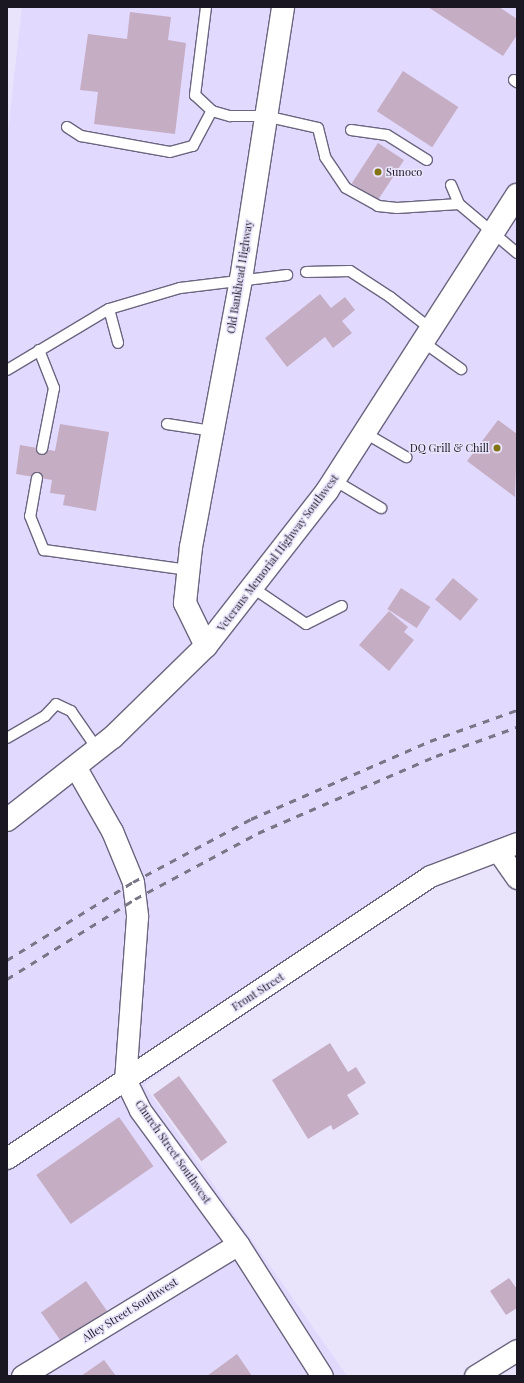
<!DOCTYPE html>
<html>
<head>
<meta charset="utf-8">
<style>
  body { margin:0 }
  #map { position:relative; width:524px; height:1383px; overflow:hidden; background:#e9e4fc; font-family:"Playfair Display",serif }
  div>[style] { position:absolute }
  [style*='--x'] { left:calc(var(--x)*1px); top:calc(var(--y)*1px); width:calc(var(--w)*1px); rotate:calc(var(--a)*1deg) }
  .built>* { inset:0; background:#e2d9ff }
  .building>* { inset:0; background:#c5adc3; transform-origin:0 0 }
  .roads { filter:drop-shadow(1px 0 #6b657f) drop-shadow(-1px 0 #6b657f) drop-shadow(0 1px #6b657f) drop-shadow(0 -1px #6b657f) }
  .service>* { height:10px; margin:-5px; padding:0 5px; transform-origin:5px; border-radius:5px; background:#fff }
  .minor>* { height:21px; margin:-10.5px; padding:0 10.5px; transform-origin:10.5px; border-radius:10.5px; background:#fff }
  .tertiary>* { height:22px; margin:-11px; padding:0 11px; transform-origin:11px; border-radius:11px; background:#fff }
  .primary>* { height:22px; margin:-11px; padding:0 11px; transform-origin:11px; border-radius:11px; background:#fff }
  .rail>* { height:3px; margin-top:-1.5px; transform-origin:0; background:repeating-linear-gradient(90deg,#797586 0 7px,transparent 0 14px) }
  .dots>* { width:11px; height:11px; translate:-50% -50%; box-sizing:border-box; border:2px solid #e9e4fc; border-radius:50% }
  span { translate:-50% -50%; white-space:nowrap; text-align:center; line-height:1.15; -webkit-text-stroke:3px #e9e4fc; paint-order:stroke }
  .poi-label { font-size:11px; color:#1a1722 }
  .left { translate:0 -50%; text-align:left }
  .right { translate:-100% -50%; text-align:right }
  .street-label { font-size:11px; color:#1a1722 }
  .frame { position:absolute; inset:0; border:8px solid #1a1722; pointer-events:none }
</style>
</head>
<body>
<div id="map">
  <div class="built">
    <i style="clip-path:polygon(22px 7px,517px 7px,517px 840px,347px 933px,144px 1085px,347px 1376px,7px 1376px,7px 140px)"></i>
  </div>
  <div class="building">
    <i style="clip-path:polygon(428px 7px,499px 7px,517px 19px,517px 35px,503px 56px)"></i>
    <i style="clip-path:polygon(130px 12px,171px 17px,168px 40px,186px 43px,175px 134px,94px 124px,98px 92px,80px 90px,88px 34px,127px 39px)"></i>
    <i style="left:403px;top:71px;width:66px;height:48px;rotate:33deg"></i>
    <i style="left:378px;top:143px;width:31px;height:48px;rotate:33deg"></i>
    <i style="clip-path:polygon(320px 294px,331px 308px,345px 297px,355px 310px,342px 321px,352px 333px,333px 348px,325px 337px,287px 367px,265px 338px)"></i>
    <i style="clip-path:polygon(498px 420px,517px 434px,515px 497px,467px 461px)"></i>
    <i style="clip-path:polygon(60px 424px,109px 432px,96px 511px,63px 505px,65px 495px,50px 493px,52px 480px,16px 474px,20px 445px,55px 451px)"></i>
    <i style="left:453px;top:578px;width:33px;height:28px;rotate:40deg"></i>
    <i style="left:401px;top:588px;width:35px;height:25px;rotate:33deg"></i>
    <i style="clip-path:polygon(389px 611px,408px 627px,404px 632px,414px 640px,389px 671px,359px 645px)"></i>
    <i style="clip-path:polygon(330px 1043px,348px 1072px,356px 1067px,366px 1083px,347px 1095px,359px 1114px,333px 1130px,331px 1125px,308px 1139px,272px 1080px)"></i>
    <i style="left:179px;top:1076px;width:82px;height:32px;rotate:54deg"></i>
    <i style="left:119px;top:1117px;width:60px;height:101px;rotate:55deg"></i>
    <i style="clip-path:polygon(509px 1278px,517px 1289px,517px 1308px,506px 1315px,490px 1291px)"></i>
    <i style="left:86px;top:1281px;width:40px;height:55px;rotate:55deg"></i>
    <i style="clip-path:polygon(237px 1354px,252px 1376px,207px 1376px)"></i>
    <i style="clip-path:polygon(104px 1360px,116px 1376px,81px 1376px)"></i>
  </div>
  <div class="roads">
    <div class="service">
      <i style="--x:206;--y:7;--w:89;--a:97.1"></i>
      <i style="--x:195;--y:95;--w:23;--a:43"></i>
      <i style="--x:212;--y:111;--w:19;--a:16"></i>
      <i style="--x:230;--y:116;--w:35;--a:0"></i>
      <i style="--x:265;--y:116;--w:54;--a:12.8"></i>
      <i style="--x:318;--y:128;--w:30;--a:76"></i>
      <i style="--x:325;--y:157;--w:37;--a:56"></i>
      <i style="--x:346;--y:188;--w:37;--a:29"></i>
      <i style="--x:378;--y:206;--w:19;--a:6"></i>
      <i style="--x:397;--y:208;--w:62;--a:-3.7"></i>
      <i style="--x:514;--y:80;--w:4;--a:34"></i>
      <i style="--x:67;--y:127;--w:17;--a:33"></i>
      <i style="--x:81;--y:136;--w:90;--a:10.2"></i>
      <i style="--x:170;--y:152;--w:24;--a:-15"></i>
      <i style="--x:193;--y:146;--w:40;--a:-62"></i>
      <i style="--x:351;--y:130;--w:36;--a:8"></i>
      <i style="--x:387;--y:135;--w:47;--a:32"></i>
      <i style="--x:451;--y:185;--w:21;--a:67"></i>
      <i style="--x:459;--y:204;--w:76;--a:40.2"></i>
      <i style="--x:306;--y:272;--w:44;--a:-1.3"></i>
      <i style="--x:350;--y:271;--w:48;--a:33"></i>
      <i style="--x:390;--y:297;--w:52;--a:38"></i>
      <i style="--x:109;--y:309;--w:35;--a:75"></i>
      <i style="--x:423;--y:342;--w:47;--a:35.4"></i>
      <i style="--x:39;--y:350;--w:41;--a:68.5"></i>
      <i style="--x:54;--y:388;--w:62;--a:101.1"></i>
      <i style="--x:7;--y:370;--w:119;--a:-30.9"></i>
      <i style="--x:109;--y:309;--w:74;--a:-16.5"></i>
      <i style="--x:180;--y:288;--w:108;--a:-6.9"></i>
      <i style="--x:167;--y:424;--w:47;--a:8.7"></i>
      <i style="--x:365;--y:433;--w:48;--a:30.3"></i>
      <i style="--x:37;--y:478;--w:39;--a:100"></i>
      <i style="--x:30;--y:516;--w:37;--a:68"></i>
      <i style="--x:44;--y:550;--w:146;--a:7.9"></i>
      <i style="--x:334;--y:480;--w:55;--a:30.8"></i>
      <i style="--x:253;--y:588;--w:64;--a:34.2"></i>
      <i style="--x:306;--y:624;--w:40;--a:-26.6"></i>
      <i style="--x:7;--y:738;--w:44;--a:-30.1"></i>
      <i style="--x:45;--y:716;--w:16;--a:-47"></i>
      <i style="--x:56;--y:704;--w:17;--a:25"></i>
      <i style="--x:71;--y:711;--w:47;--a:55.3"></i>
    </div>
    <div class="minor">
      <i style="--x:76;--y:768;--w:73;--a:60.3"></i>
      <i style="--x:112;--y:831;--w:55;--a:67.6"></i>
      <i style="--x:133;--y:882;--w:35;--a:83"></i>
      <i style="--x:137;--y:917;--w:162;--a:94.2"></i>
      <i style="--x:125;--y:1079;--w:34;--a:64"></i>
      <i style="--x:140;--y:1110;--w:166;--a:53.8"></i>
      <i style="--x:238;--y:1244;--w:156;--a:57.5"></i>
      <i style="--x:498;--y:851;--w:33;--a:55"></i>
      <i style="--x:7;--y:1158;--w:508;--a:-33.69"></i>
      <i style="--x:430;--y:876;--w:93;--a:-20.8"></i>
      <i style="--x:22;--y:1376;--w:253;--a:-31.4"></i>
      <i style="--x:475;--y:1376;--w:49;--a:-31.8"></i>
    </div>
    <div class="tertiary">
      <i style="--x:206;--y:646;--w:48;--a:-116"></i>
      <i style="--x:185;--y:603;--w:56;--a:-83.9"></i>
      <i style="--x:191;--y:547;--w:273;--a:-79.4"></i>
      <i style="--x:241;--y:279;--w:275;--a:-81.2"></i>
    </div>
    <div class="primary">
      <i style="--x:7;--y:820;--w:135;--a:-38.1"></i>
      <i style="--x:113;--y:737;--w:130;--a:-44.4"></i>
      <i style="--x:206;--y:646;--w:197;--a:-52"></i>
      <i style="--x:327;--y:491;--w:352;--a:-57.3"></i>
    </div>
  </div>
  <div class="rail">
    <i style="--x:7;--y:960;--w:148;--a:-31.8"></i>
    <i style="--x:133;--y:882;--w:134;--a:-28.1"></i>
    <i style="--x:251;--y:819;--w:195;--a:-23.5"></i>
    <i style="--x:430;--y:741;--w:92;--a:-19.6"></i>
    <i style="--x:7;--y:979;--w:151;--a:-32"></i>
    <i style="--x:135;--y:899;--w:140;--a:-28.2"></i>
    <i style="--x:258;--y:833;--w:194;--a:-23.4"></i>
    <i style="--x:436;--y:756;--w:86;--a:-19.7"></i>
  </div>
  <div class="dots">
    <i style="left:378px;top:172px;background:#827314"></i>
    <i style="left:497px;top:448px;background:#827314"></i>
  </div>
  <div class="poi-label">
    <span class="left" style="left:386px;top:172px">Sunoco</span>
    <span class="right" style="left:489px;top:448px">DQ Grill &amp; Chill</span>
  </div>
  <div class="street-label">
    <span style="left:240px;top:277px;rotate:-81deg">Old Bankhead Highway</span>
    <span style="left:278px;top:553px;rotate:-53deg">Veterans Memorial Highway Southwest</span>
    <span style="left:258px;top:992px;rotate:-33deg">Front Street</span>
    <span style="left:173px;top:1152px;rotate:55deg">Church Street Southwest</span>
    <span style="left:130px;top:1310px;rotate:-32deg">Alley Street Southwest</span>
  </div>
  <div class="frame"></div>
</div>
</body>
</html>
